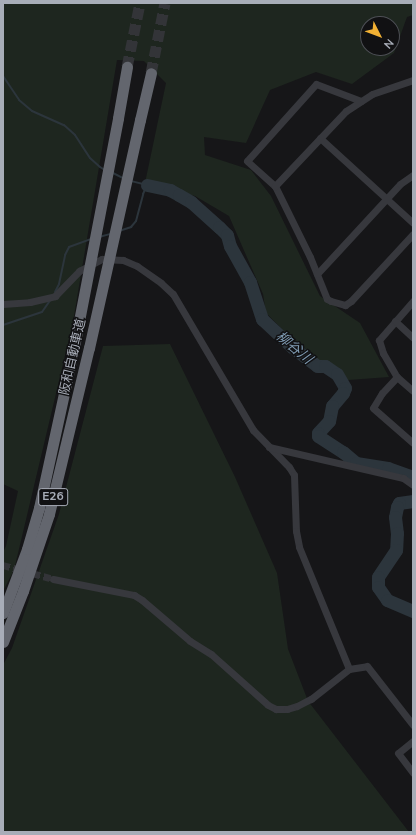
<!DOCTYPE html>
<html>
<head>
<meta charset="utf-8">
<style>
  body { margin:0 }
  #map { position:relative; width:416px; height:835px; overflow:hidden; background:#161618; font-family:"Nunito Sans","Noto Sans JP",sans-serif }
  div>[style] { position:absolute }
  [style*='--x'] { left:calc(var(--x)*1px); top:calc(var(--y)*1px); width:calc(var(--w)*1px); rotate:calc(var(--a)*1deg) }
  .green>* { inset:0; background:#1e261f }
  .stream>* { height:2px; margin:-1px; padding:0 1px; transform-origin:1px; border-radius:1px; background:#2c353c }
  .river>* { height:13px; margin:-6.5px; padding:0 6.5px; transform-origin:6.5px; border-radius:6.5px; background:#2c353c }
  .minor-tunnel>* { height:7px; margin-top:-3.5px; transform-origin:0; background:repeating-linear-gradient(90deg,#333438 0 7px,transparent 0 10.5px) }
  .highway-tunnel>* { height:11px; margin-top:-5.5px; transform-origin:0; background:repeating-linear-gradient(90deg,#333438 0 11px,transparent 0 16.5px) }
  .minor>* { height:7px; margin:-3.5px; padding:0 3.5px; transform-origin:3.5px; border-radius:3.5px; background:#37383d }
  .highway>* { height:11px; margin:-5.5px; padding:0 5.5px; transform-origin:5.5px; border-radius:5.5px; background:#63666e }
  .highway-bridge>* { height:11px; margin:-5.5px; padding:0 5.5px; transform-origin:5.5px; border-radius:5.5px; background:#63666e }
  span { translate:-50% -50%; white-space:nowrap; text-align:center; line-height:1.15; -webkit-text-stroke:3px #111113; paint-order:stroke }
  .shield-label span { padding:1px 3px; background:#111113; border:1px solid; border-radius:3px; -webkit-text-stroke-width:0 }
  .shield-label { font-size:12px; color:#a8adb8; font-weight:700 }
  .street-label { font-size:13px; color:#a8adb8 }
  .water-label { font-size:14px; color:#7f9bb3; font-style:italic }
  .frame { position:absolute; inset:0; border:4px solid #a8adb8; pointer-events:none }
  .north { position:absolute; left:360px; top:16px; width:40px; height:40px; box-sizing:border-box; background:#111113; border:1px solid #4d4f55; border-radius:50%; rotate:132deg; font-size:11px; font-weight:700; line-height:16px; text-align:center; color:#a8adb8 }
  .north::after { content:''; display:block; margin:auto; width:14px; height:18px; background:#f2b134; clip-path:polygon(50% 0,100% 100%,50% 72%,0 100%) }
</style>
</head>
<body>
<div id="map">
  <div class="green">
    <i style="clip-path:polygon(evenodd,3px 3px,413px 3px,413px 15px,407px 17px,394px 53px,352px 84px,316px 72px,270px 90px,246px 143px,204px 137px,205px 155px,251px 170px,271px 196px,320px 296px,360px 323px,389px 377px,335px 381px,266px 313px,263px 294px,229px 216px,195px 196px,145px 183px,166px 83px,144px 61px,117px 60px,73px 322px,14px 570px,3px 591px,3px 552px,6px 546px,18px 491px,3px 484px,3px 3px,368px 24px,392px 24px,392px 48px,368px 48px,368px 24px)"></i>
    <i style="clip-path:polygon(170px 344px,235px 477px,277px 573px,288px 649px,308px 701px,409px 832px,3px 832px,3px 665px,12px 648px,59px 514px,103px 346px)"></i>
  </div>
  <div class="stream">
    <i style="--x:3;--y:76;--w:29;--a:56"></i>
    <i style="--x:19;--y:100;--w:17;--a:40"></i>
    <i style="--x:32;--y:111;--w:35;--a:24"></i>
    <i style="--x:64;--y:125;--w:15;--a:42"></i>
    <i style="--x:75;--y:135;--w:27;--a:57"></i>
    <i style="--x:90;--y:158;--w:13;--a:42"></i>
    <i style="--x:100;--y:167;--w:6;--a:31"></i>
    <i style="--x:111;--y:172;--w:13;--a:27"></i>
    <i style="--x:119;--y:231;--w:13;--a:-18"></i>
    <i style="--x:131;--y:227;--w:8;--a:-50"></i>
    <i style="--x:136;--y:221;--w:28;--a:-75"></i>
    <i style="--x:143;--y:194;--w:10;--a:-66"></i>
    <i style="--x:147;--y:185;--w:16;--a:-166"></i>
    <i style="--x:99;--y:237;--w:11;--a:-15"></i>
    <i style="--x:55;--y:292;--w:9;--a:-63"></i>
    <i style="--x:59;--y:284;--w:30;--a:-78"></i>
    <i style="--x:65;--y:255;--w:9;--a:-63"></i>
    <i style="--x:69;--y:247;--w:23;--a:-20"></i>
    <i style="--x:3;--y:325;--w:41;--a:-18.4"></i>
    <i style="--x:42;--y:312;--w:16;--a:-55"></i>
  </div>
  <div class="river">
    <i style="--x:147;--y:185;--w:24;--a:12"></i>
    <i style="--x:170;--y:190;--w:10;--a:29"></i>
    <i style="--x:179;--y:195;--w:14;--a:30"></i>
    <i style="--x:191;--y:202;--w:38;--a:42"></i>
    <i style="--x:219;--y:227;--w:11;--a:45"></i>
    <i style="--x:227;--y:235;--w:11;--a:75"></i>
    <i style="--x:230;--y:246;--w:41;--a:60.9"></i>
    <i style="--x:250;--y:282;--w:39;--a:72"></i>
    <i style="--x:262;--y:319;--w:41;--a:43"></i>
    <i style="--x:292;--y:347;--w:31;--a:37"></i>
    <i style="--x:317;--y:366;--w:8;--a:0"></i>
    <i style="--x:325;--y:366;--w:14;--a:34"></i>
    <i style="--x:337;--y:374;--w:16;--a:60"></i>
    <i style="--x:345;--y:388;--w:5;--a:112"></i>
    <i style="--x:343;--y:393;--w:17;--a:130"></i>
    <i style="--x:332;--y:406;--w:15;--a:101"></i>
    <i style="--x:329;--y:421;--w:16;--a:133"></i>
    <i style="--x:318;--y:433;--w:3;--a:90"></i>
    <i style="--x:318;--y:436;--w:30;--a:33"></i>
    <i style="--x:343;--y:452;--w:17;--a:40"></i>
    <i style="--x:356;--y:463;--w:32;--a:9"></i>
    <i style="--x:388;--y:468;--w:27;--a:20"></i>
    <i style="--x:413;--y:501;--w:14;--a:172"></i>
    <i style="--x:399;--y:503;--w:4;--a:117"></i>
    <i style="--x:397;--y:507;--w:10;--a:101"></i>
    <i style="--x:395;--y:517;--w:16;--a:83"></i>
    <i style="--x:397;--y:533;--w:17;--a:93"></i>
    <i style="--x:396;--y:550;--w:32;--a:124"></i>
    <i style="--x:378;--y:577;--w:10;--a:90"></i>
    <i style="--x:378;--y:587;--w:16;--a:55"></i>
    <i style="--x:387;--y:600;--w:28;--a:23"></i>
  </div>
  <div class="minor-tunnel">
    <i style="--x:3;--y:565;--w:52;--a:15.6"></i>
  </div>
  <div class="highway-tunnel">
    <i style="--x:127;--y:67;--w:65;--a:-78.5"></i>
    <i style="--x:151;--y:73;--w:71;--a:-78.7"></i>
  </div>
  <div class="minor">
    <i style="--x:361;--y:101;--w:48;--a:-159.3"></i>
    <i style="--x:316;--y:84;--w:103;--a:131.9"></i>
    <i style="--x:247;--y:161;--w:38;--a:42"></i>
    <i style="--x:275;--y:186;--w:79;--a:63.8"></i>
    <i style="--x:310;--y:257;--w:45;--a:68"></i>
    <i style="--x:327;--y:299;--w:4;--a:27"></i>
    <i style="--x:331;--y:301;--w:15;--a:16"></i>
    <i style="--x:345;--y:305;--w:7;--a:-34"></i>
    <i style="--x:351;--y:301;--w:91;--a:-47.2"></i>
    <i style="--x:320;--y:138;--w:126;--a:42.4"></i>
    <i style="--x:275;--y:186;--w:103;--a:-46.6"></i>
    <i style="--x:346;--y:111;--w:31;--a:-33"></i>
    <i style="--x:372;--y:94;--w:43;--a:-18.9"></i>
    <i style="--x:317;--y:274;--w:122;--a:-47.3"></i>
    <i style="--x:400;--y:184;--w:16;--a:-35"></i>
    <i style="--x:413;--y:301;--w:52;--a:131.1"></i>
    <i style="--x:379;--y:340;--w:14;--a:73"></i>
    <i style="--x:383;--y:353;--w:28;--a:60"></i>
    <i style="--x:397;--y:377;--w:21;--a:41"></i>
    <i style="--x:3;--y:304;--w:27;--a:-4"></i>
    <i style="--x:30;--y:302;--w:26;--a:-13"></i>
    <i style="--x:55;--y:296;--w:35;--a:-46"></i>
    <i style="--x:79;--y:271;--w:26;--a:-28"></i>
    <i style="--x:102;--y:259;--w:21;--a:3"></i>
    <i style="--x:123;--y:260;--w:15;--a:23"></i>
    <i style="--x:137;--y:266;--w:29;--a:35"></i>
    <i style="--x:161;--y:283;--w:16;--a:43"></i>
    <i style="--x:173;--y:294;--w:158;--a:59.5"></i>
    <i style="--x:253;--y:430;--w:52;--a:45.8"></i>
    <i style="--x:289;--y:467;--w:9;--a:58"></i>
    <i style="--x:294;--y:475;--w:56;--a:88"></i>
    <i style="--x:296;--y:531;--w:16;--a:79"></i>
    <i style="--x:299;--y:547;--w:132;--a:67.7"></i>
    <i style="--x:395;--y:321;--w:25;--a:43"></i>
    <i style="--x:397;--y:377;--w:22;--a:133"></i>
    <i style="--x:382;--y:393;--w:17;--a:121"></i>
    <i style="--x:373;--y:408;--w:53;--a:41.2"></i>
    <i style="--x:269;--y:447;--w:138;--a:13"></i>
    <i style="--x:403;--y:478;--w:12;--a:35"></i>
    <i style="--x:53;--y:579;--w:83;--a:11.2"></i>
    <i style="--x:134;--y:595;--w:9;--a:32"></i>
    <i style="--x:142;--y:600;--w:63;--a:40.5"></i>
    <i style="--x:190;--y:641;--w:25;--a:32"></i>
    <i style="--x:211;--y:654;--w:76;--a:41.8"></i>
    <i style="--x:268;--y:705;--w:9;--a:27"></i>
    <i style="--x:276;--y:709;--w:11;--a:0"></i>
    <i style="--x:287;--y:709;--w:10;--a:-17"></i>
    <i style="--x:297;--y:706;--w:16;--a:-27"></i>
    <i style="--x:311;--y:699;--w:48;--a:-38.3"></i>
    <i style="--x:349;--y:669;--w:18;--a:-9"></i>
    <i style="--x:367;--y:666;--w:75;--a:52.1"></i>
    <i style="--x:413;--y:741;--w:19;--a:141"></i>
    <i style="--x:398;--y:753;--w:25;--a:53"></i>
  </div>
  <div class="highway">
    <i style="--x:118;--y:118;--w:52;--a:-80"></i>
    <i style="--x:140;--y:120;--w:48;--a:-76.8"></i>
    <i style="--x:3;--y:613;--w:68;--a:-69.4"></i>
    <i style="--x:27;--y:549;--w:43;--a:-73.7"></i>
    <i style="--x:39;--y:508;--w:165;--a:-77.7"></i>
    <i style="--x:3;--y:642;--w:55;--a:-68.6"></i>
    <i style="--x:23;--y:591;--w:81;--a:-71.3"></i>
    <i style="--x:49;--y:514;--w:171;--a:-76.5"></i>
  </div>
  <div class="highway-bridge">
    <i style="--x:74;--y:347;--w:233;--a:-79.1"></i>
    <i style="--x:89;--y:348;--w:234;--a:-77.4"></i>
  </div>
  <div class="shield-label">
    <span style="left:53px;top:497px">E26</span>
  </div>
  <div class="street-label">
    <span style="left:73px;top:357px;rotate:-77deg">阪和自動車道</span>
  </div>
  <div class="water-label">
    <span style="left:294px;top:348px;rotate:40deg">柳谷川</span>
  </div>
  <div class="frame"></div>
  <div class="north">N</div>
</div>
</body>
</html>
